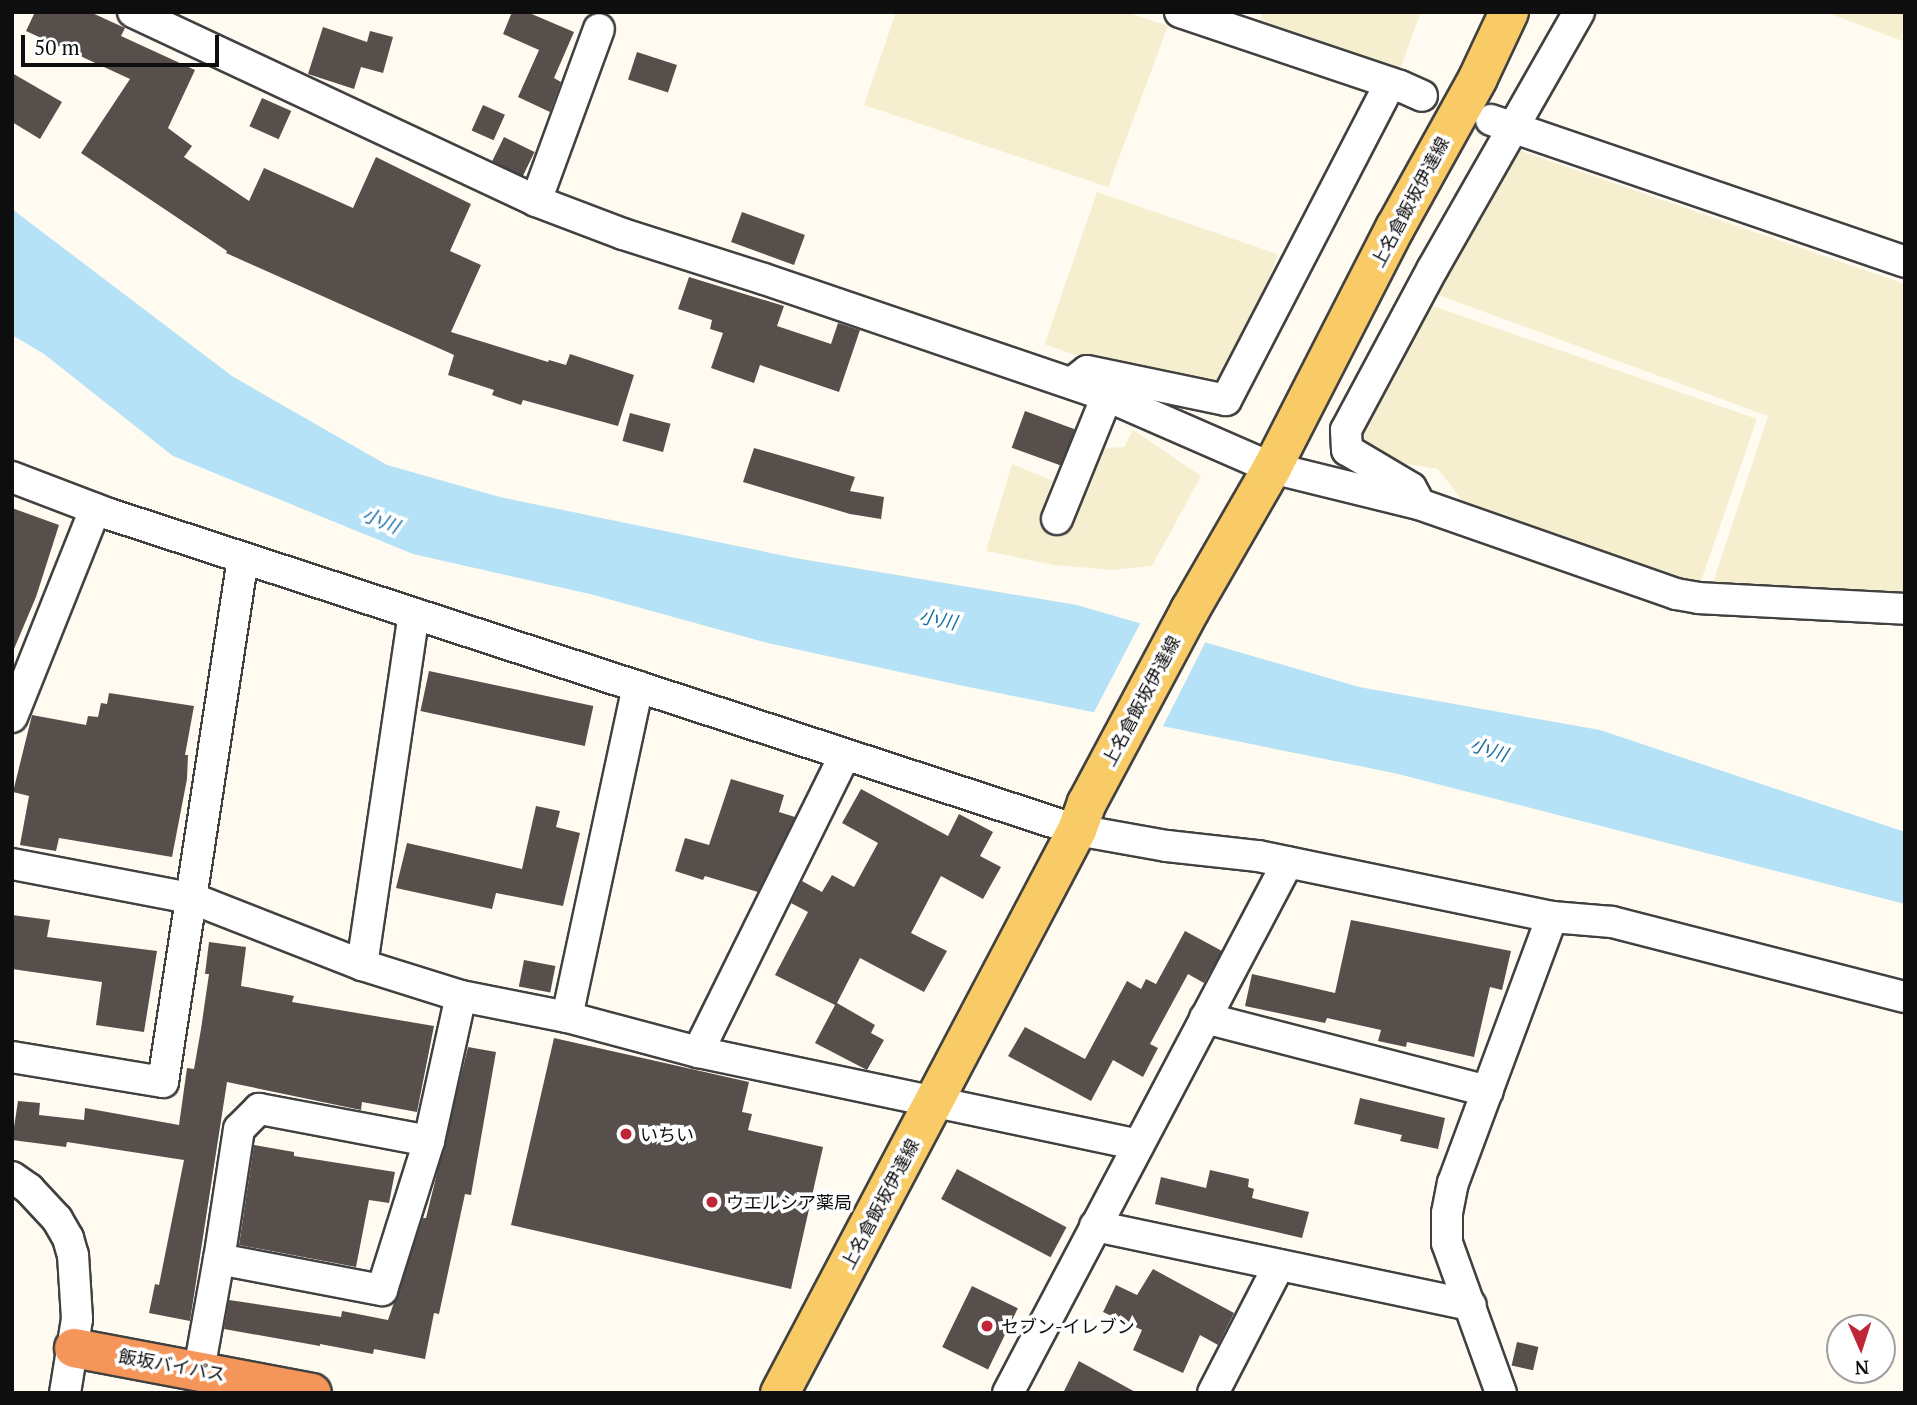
<!DOCTYPE html>
<html>
<head>
<meta charset="utf-8">
<style>
  body { margin:0 }
  #map { position:relative; width:1917px; height:1405px; overflow:hidden; background:#fffbf0; font-family:"PT Serif","Noto Sans JP",serif }
  div>[style] { position:absolute }
  [style*='--x'] { left:calc(var(--x)*1px); top:calc(var(--y)*1px); width:calc(var(--w)*1px); rotate:calc(var(--a)*1deg) }
  .farmland>* { inset:0; background:#f5efd0; transform-origin:0 0 }
  .water>* { inset:0; background:#b5e2f6 }
  .pier>* { inset:0; background:#fffbf0 }
  .building>* { inset:0; background:#574f4b; transform-origin:0 0 }
  .roads { filter:drop-shadow(2px 0 #414141) drop-shadow(-2px 0 #414141) drop-shadow(0 2px #414141) drop-shadow(0 -2px #414141) }
  .street>* { height:30px; margin:-15px; padding:0 15px; transform-origin:15px; border-radius:15px; background:#fff }
  .primary>* { height:38px; margin:-19px; padding:0 19px; transform-origin:19px; border-radius:19px; background:#f8cb67 }
  .highway>* { height:38px; margin:-19px; padding:0 19px; transform-origin:19px; border-radius:19px; background:#f49559 }
  .dots>* { width:19px; height:19px; translate:-50% -50%; box-sizing:border-box; border:4px solid #fff; border-radius:50% }
  span { translate:-50% -50%; white-space:nowrap; text-align:center; line-height:1.15; -webkit-text-stroke:7px #fff; paint-order:stroke }
  .street-label { font-size:18px; color:#0e0e0e }
  .poi-label { font-size:18px; color:#0e0e0e }
  .left { translate:0 -50%; text-align:left }
  .water-label { font-size:19px; color:#176ea1; font-style:italic }
  .frame { position:absolute; inset:0; border:14px solid #0e0e0e; pointer-events:none }
  .north { position:absolute; left:1826px; top:1314px; width:70px; height:70px; box-sizing:border-box; background:#fff; border:2px solid #9f9f9f; border-radius:50%; rotate:177deg; font-size:19px; font-weight:700; line-height:28px; text-align:center; color:#0e0e0e }
  .north::after { content:''; display:block; margin:auto; width:24px; height:32px; background:#bf2637; clip-path:polygon(50% 0,100% 100%,50% 72%,0 100%) }
  .scale { position:absolute; left:21px; top:35px; width:198px; height:32px; box-sizing:border-box; border:4px solid #0e0e0e; border-top:0; padding-left:9px; font-size:21px; line-height:24px; white-space:nowrap; color:#0e0e0e; -webkit-text-stroke:5px #fff; paint-order:stroke }
</style>
</head>
<body>
<div id="map">
  <div class="farmland">
    <i style="clip-path:polygon(896px 12px,1126px 12px,1168px 26px,1108px 187px,864px 105px)"></i>
    <i style="clip-path:polygon(1263px 12px,1421px 12px,1399px 72px,1260px 20px)"></i>
    <i style="clip-path:polygon(1825px 12px,1905px 12px,1905px 42px)"></i>
    <i style="clip-path:polygon(1515px 149px,1905px 284px,1905px 599px,1712px 586px,1768px 416px,1433px 293px)"></i>
    <i style="left:1097px;top:192px;width:191px;height:161px;rotate:19deg"></i>
    <i style="clip-path:polygon(1430px 305px,1757px 419px,1700px 584px,1464px 503px,1438px 469px,1372px 458px,1358px 441px)"></i>
    <i style="clip-path:polygon(1133px 430px,1201px 476px,1152px 566px,1112px 570px,1054px 565px,986px 551px,1012px 464px,1076px 490px,1096px 449px,1124px 447px)"></i>
  </div>
  <div class="water">
    <i style="clip-path:polygon(12px 209px,232px 376px,387px 465px,500px 497px,795px 558px,1077px 605px,1359px 687px,1600px 730px,1905px 832px,1905px 904px,1394px 773px,959px 685px,768px 643px,590px 594px,413px 554px,173px 456px,44px 354px,12px 335px)"></i>
  </div>
  <div class="pier">
    <i style="clip-path:polygon(1142px 620px,1207px 639px,1161px 730px,1092px 716px)"></i>
  </div>
  <div class="building">
    <i style="clip-path:polygon(35px 12px,90px 12px,125px 28px,121px 36px,195px 70px,168px 128px,192px 146px,184px 157px,249px 201px,264px 168px,353px 208px,376px 157px,471px 204px,450px 251px,481px 265px,451px 332px,548px 362px,549px 360px,566px 365px,570px 354px,634px 375px,618px 426px,523px 400px,521px 405px,492px 395px,494px 390px,448px 375px,454px 355px,226px 253px,227px 251px,81px 153px,130px 79px,26px 31px)"></i>
    <i style="clip-path:polygon(512px 12px,527px 12px,574px 32px,554px 78px,561px 82px,550px 112px,518px 97px,539px 50px,503px 34px)"></i>
    <i style="clip-path:polygon(323px 27px,367px 42px,370px 31px,393px 37px,383px 73px,361px 67px,354px 89px,308px 74px)"></i>
    <i style="left:637px;top:52px;width:42px;height:29px;rotate:18deg"></i>
    <i style="clip-path:polygon(12px 73px,62px 102px,40px 139px,12px 122px)"></i>
    <i style="left:262px;top:98px;width:32px;height:31px;rotate:24deg"></i>
    <i style="left:483px;top:105px;width:24px;height:28px;rotate:24deg"></i>
    <i style="left:504px;top:137px;width:34px;height:27px;rotate:26deg"></i>
    <i style="left:742px;top:212px;width:67px;height:32px;rotate:20deg"></i>
    <i style="clip-path:polygon(689px 277px,784px 306px,777px 326px,831px 344px,838px 323px,860px 330px,839px 392px,760px 365px,754px 383px,711px 368px,723px 333px,710px 329px,712px 320px,678px 309px)"></i>
    <i style="left:1025px;top:411px;width:53px;height:39px;rotate:20deg"></i>
    <i style="left:630px;top:413px;width:42px;height:29px;rotate:15deg"></i>
    <i style="clip-path:polygon(754px 448px,855px 477px,850px 491px,884px 497px,881px 519px,850px 514px,743px 482px)"></i>
    <i style="clip-path:polygon(12px 508px,59px 525px,36px 597px,14px 649px)"></i>
    <i style="left:429px;top:671px;width:168px;height:41px;rotate:12deg"></i>
    <i style="clip-path:polygon(109px 693px,194px 706px,185px 755px,188px 755px,187px 779px,172px 857px,59px 838px,56px 851px,20px 845px,29px 796px,13px 792px,32px 715px,86px 725px,88px 716px,98px 717px,101px 703px,107px 704px)"></i>
    <i style="clip-path:polygon(731px 779px,784px 795px,779px 812px,795px 817px,758px 892px,705px 876px,703px 880px,675px 871px,685px 838px,709px 845px)"></i>
    <i style="clip-path:polygon(861px 789px,948px 836px,959px 814px,993px 832px,980px 856px,1001px 867px,983px 899px,941px 876px,911px 933px,947px 951px,924px 992px,860px 958px,837px 1003px,875px 1025px,871px 1033px,884px 1040px,867px 1070px,815px 1043px,835px 1005px,775px 975px,808px 912px,791px 903px,802px 881px,822px 892px,832px 875px,854px 887px,878px 843px,842px 823px)"></i>
    <i style="clip-path:polygon(536px 806px,560px 811px,556px 827px,580px 833px,563px 906px,496px 893px,492px 909px,396px 888px,407px 843px,522px 869px)"></i>
    <i style="clip-path:polygon(12px 915px,50px 920px,47px 937px,157px 951px,144px 1032px,96px 1025px,102px 982px,12px 969px)"></i>
    <i style="clip-path:polygon(1351px 920px,1511px 951px,1502px 990px,1490px 987px,1474px 1057px,1407px 1042px,1406px 1047px,1378px 1041px,1381px 1030px,1327px 1018px,1325px 1023px,1245px 1006px,1252px 974px,1335px 993px)"></i>
    <i style="clip-path:polygon(1185px 931px,1222px 951px,1204px 983px,1188px 974px,1150px 1044px,1158px 1048px,1143px 1077px,1113px 1060px,1091px 1101px,1008px 1056px,1025px 1027px,1085px 1059px,1127px 981px,1141px 989px,1146px 979px,1156px 984px)"></i>
    <i style="clip-path:polygon(209px 942px,246px 947px,241px 986px,294px 996px,292px 1002px,434px 1026px,417px 1112px,362px 1102px,361px 1110px,227px 1082px,190px 1321px,149px 1313px,155px 1284px,159px 1285px,184px 1160px,67px 1142px,66px 1147px,12px 1140px,18px 1101px,40px 1103px,39px 1115px,84px 1120px,85px 1108px,179px 1125px,187px 1068px,194px 1069px,201px 1029px,209px 974px,205px 974px)"></i>
    <i style="left:524px;top:960px;width:32px;height:27px;rotate:11deg"></i>
    <i style="clip-path:polygon(554px 1038px,749px 1082px,742px 1112px,752px 1114px,748px 1130px,823px 1147px,791px 1289px,511px 1225px)"></i>
    <i style="clip-path:polygon(468px 1047px,496px 1052px,471px 1195px,465px 1194px,439px 1314px,434px 1313px,425px 1359px,374px 1349px,373px 1354px,320px 1344px,320px 1346px,224px 1329px,229px 1300px,341px 1317px,342px 1311px,388px 1320px,423px 1218px,426px 1218px)"></i>
    <i style="clip-path:polygon(1360px 1098px,1445px 1118px,1438px 1149px,1400px 1141px,1402px 1135px,1354px 1124px)"></i>
    <i style="clip-path:polygon(254px 1145px,294px 1152px,294px 1156px,395px 1172px,389px 1203px,369px 1200px,356px 1267px,239px 1245px)"></i>
    <i style="left:957px;top:1169px;width:124px;height:34px;rotate:28deg"></i>
    <i style="clip-path:polygon(1210px 1170px,1249px 1179px,1248px 1187px,1254px 1189px,1252px 1198px,1309px 1212px,1302px 1238px,1155px 1204px,1161px 1177px,1206px 1188px)"></i>
    <i style="clip-path:polygon(1153px 1269px,1234px 1313px,1218px 1345px,1200px 1335px,1183px 1373px,1133px 1350px,1142px 1330px,1103px 1312px,1116px 1285px,1137px 1295px)"></i>
    <i style="left:972px;top:1286px;width:51px;height:68px;rotate:26deg"></i>
    <i style="left:1517px;top:1342px;width:22px;height:24px;rotate:13deg"></i>
    <i style="clip-path:polygon(1079px 1361px,1137px 1393px,1063px 1393px)"></i>
  </div>
  <div class="roads">
    <div class="street">
      <i style="--x:133;--y:12;--w:445;--a:25.1"></i>
      <i style="--x:536;--y:201;--w:93;--a:20.8"></i>
      <i style="--x:623;--y:234;--w:148;--a:17.7"></i>
      <i style="--x:764;--y:279;--w:362;--a:18.8"></i>
      <i style="--x:1107;--y:396;--w:180;--a:23.6"></i>
      <i style="--x:1272;--y:468;--w:151;--a:13.8"></i>
      <i style="--x:1419;--y:504;--w:272;--a:19.3"></i>
      <i style="--x:1676;--y:594;--w:22;--a:10"></i>
      <i style="--x:1698;--y:598;--w:207;--a:3"></i>
      <i style="--x:1180;--y:12;--w:232;--a:18.6"></i>
      <i style="--x:1400;--y:86;--w:24;--a:24"></i>
      <i style="--x:1491;--y:120;--w:438;--a:18.9"></i>
      <i style="--x:536;--y:201;--w:183;--a:-69.9"></i>
      <i style="--x:1078;--y:378;--w:11;--a:-38"></i>
      <i style="--x:1087;--y:371;--w:142;--a:11.8"></i>
      <i style="--x:1226;--y:400;--w:357;--a:-62.6"></i>
      <i style="--x:12;--y:477;--w:104;--a:20.9"></i>
      <i style="--x:109;--y:514;--w:1018;--a:18.08"></i>
      <i style="--x:1077;--y:830;--w:91;--a:10.1"></i>
      <i style="--x:1167;--y:846;--w:92;--a:6.3"></i>
      <i style="--x:1258;--y:856;--w:300;--a:11.7"></i>
      <i style="--x:1552;--y:917;--w:60;--a:4.8"></i>
      <i style="--x:1612;--y:922;--w:302;--a:14.4"></i>
      <i style="--x:1416;--y:497;--w:10;--a:-119"></i>
      <i style="--x:1411;--y:488;--w:74;--a:-149.3"></i>
      <i style="--x:1347;--y:450;--w:20;--a:-93"></i>
      <i style="--x:1346;--y:430;--w:184;--a:-61.8"></i>
      <i style="--x:1433;--y:268;--w:295;--a:-60.3"></i>
      <i style="--x:1057;--y:519;--w:133;--a:-67.9"></i>
      <i style="--x:12;--y:717;--w:224;--a:-68.2"></i>
      <i style="--x:12;--y:864;--w:182;--a:10.8"></i>
      <i style="--x:191;--y:898;--w:184;--a:21.4"></i>
      <i style="--x:362;--y:965;--w:104;--a:17.4"></i>
      <i style="--x:461;--y:996;--w:108;--a:11.2"></i>
      <i style="--x:567;--y:1017;--w:136;--a:15"></i>
      <i style="--x:698;--y:1052;--w:450;--a:11.9"></i>
      <i style="--x:362;--y:965;--w:355;--a:-81.6"></i>
      <i style="--x:567;--y:1017;--w:338;--a:-77.9"></i>
      <i style="--x:1205;--y:1018;--w:292;--a:14.5"></i>
      <i style="--x:698;--y:1052;--w:331;--a:-63.7"></i>
      <i style="--x:12;--y:1057;--w:153;--a:9.4"></i>
      <i style="--x:163;--y:1082;--w:530;--a:-81.32"></i>
      <i style="--x:429;--y:1141;--w:173;--a:-169.3"></i>
      <i style="--x:259;--y:1109;--w:28;--a:135"></i>
      <i style="--x:239;--y:1129;--w:132;--a:98.7"></i>
      <i style="--x:219;--y:1259;--w:166;--a:10.8"></i>
      <i style="--x:382;--y:1290;--w:156;--a:-72.5"></i>
      <i style="--x:429;--y:1141;--w:148;--a:-77.6"></i>
      <i style="--x:12;--y:1177;--w:21;--a:35"></i>
      <i style="--x:29;--y:1189;--w:41;--a:47"></i>
      <i style="--x:57;--y:1219;--w:22;--a:60"></i>
      <i style="--x:68;--y:1238;--w:18;--a:74"></i>
      <i style="--x:73;--y:1255;--w:64;--a:86.4"></i>
      <i style="--x:77;--y:1319;--w:75;--a:99.2"></i>
      <i style="--x:1095;--y:1226;--w:384;--a:11.9"></i>
      <i style="--x:199;--y:1370;--w:113;--a:-79.8"></i>
      <i style="--x:1008;--y:1393;--w:600;--a:-62.2"></i>
      <i style="--x:1213;--y:1393;--w:144;--a:-62.7"></i>
      <i style="--x:1501;--y:1393;--w:159;--a:-109.8"></i>
      <i style="--x:1447;--y:1243;--w:30;--a:-90"></i>
      <i style="--x:1447;--y:1213;--w:31;--a:-79"></i>
      <i style="--x:1453;--y:1183;--w:284;--a:-69.6"></i>
    </div>
    <div class="primary">
      <i style="--x:780;--y:1393;--w:637;--a:-62.19"></i>
      <i style="--x:1077;--y:830;--w:29;--a:-70"></i>
      <i style="--x:1087;--y:803;--w:219;--a:-61.9"></i>
      <i style="--x:1190;--y:610;--w:164;--a:-60"></i>
      <i style="--x:1272;--y:468;--w:270;--a:-62.9"></i>
      <i style="--x:1395;--y:228;--w:171;--a:-61"></i>
      <i style="--x:1478;--y:78;--w:73;--a:-64.8"></i>
    </div>
    <div class="highway">
      <i style="--x:74;--y:1348;--w:242;--a:10.7"></i>
    </div>
  </div>
  <div class="dots">
    <i style="left:626px;top:1134px;background:#bf2637"></i>
    <i style="left:712px;top:1202px;background:#bf2637"></i>
    <i style="left:987px;top:1326px;background:#bf2637"></i>
  </div>
  <div class="street-label">
    <span style="left:1410px;top:202px;rotate:-62deg">上名倉飯坂伊達線</span>
    <span style="left:1141px;top:701px;rotate:-62deg">上名倉飯坂伊達線</span>
    <span style="left:880px;top:1204px;rotate:-62deg">上名倉飯坂伊達線</span>
    <span style="left:172px;top:1365px;rotate:10deg">飯坂バイパス</span>
  </div>
  <div class="poi-label">
    <span class="left" style="left:640px;top:1134px">いちい</span>
    <span class="left" style="left:726px;top:1202px">ウエルシア薬局</span>
    <span class="left" style="left:1001px;top:1326px">セブン-イレブン</span>
  </div>
  <div class="water-label">
    <span style="left:381px;top:520px;rotate:22deg">小川</span>
    <span style="left:938px;top:619px;rotate:11deg">小川</span>
    <span style="left:1489px;top:749px;rotate:18deg">小川</span>
  </div>
  <div class="frame"></div>
  <div class="north">N</div>
  <div class="scale">50 m</div>
</div>
</body>
</html>
